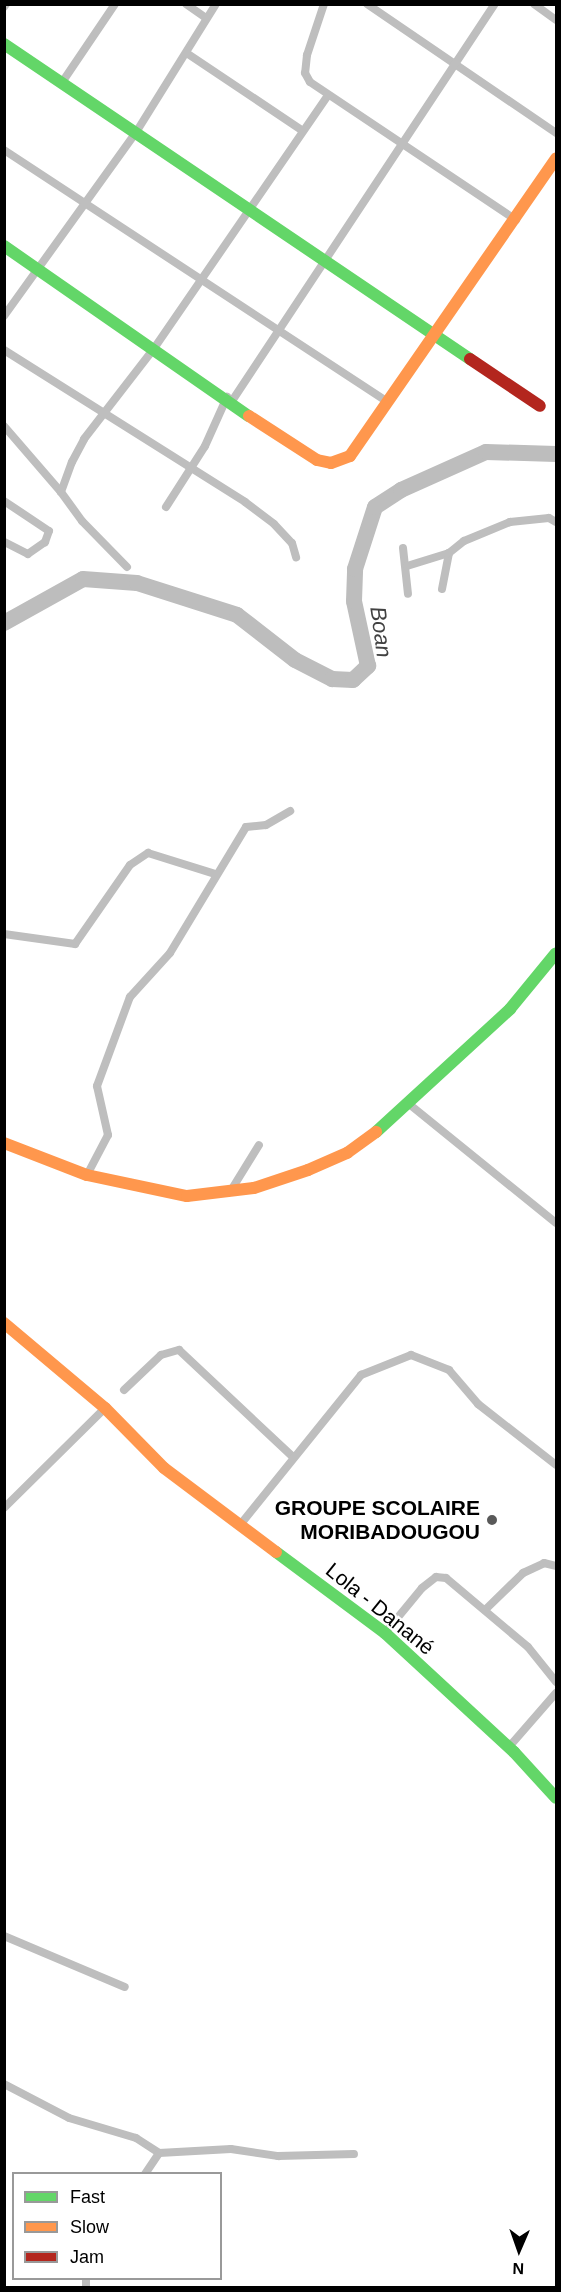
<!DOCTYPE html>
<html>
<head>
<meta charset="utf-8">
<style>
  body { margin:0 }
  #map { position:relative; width:561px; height:2292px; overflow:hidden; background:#fff; font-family:Arial,sans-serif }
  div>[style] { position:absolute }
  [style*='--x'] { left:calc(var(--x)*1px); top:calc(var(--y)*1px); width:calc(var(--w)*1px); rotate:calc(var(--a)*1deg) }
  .river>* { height:16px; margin:-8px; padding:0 8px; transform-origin:8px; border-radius:8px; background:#bdbdbd }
  .street>* { height:8px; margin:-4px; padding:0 4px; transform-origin:4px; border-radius:4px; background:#bebebe }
  .fast>* { height:12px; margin:-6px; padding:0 6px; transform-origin:6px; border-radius:6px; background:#63d668 }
  .slow>* { height:12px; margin:-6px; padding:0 6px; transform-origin:6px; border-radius:6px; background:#ff974d }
  .jam>* { height:12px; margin:-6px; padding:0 6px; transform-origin:6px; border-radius:6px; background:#b3261e }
  .dots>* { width:16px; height:16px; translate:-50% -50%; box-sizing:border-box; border:3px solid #fff; border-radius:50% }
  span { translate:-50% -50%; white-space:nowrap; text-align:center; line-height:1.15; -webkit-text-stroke:4.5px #fff; paint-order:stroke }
  .poi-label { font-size:21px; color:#000; font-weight:700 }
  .right { translate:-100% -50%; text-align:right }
  .street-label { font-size:21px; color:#000 }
  .water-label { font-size:22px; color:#424242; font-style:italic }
  .frame { position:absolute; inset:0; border:6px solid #000; pointer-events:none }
  .legend { position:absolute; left:12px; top:2172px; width:210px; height:108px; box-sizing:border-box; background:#fff; border:2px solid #999; margin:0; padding:8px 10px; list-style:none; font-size:18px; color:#000 }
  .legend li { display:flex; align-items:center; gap:12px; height:30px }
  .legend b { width:30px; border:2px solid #999 }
  .north { position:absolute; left:489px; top:2220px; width:60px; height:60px; -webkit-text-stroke:4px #fff; paint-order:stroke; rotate:182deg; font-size:16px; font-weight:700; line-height:24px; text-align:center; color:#000 }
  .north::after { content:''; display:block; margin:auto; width:21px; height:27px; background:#000; clip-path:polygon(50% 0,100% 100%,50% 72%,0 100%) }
</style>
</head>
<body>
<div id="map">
  <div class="river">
    <i style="--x:4;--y:623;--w:90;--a:-29.1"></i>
    <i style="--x:83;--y:579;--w:54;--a:4.2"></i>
    <i style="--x:137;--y:583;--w:105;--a:17.7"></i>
    <i style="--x:237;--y:615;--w:73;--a:37.8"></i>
    <i style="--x:295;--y:660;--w:42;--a:27.2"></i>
    <i style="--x:332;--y:679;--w:21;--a:3"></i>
    <i style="--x:353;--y:680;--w:21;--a:-43"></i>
    <i style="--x:368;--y:666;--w:66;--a:-102.2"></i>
    <i style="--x:354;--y:601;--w:32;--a:-88"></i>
    <i style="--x:355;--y:569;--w:65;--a:-72.1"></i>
    <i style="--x:375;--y:507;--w:31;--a:-33"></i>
    <i style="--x:401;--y:490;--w:93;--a:-24.1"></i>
    <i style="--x:486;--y:452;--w:70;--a:1.6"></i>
  </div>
  <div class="street">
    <i style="--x:186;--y:4;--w:24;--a:35"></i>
    <i style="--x:324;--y:4;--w:54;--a:108.4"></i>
    <i style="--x:307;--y:55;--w:18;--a:96"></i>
    <i style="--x:305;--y:73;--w:10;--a:61"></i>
    <i style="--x:310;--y:82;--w:248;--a:33.8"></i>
    <i style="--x:367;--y:4;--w:229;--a:34.3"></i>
    <i style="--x:534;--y:4;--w:27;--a:36"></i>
    <i style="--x:4;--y:7;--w:4;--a:-56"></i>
    <i style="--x:188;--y:54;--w:135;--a:33.8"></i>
    <i style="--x:63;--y:81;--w:93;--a:-56"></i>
    <i style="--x:4;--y:150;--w:458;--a:33.3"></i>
    <i style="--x:4;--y:316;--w:224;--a:-54.3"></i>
    <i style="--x:135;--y:134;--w:153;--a:-58.1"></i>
    <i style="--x:4;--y:350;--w:285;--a:32.2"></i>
    <i style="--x:245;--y:502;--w:36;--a:37"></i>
    <i style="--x:274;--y:524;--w:26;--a:47"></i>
    <i style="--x:292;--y:543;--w:15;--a:74"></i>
    <i style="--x:232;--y:401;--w:476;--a:-56.5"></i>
    <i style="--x:4;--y:426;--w:87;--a:49.2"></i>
    <i style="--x:4;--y:501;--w:54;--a:33.7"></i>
    <i style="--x:49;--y:531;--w:12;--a:110"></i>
    <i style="--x:45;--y:542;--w:21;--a:145"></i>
    <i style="--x:28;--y:554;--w:27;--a:-153"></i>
    <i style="--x:166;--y:507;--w:72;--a:-57.4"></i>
    <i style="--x:205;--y:446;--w:54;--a:-65.8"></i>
    <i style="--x:403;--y:548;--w:46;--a:83.8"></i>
    <i style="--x:407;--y:566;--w:44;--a:-17.2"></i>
    <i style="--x:127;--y:567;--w:64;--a:-134.4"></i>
    <i style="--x:82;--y:521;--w:36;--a:-126"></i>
    <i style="--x:61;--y:492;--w:32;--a:-70"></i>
    <i style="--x:72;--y:462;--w:26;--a:-62"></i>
    <i style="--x:84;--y:439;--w:116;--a:-52.3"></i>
    <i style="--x:155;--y:347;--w:303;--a:-55.5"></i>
    <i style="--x:442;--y:589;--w:37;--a:-79"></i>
    <i style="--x:449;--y:553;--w:19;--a:-39"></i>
    <i style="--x:464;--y:541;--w:50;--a:-22.4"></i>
    <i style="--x:510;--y:522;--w:39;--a:-6"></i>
    <i style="--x:549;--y:518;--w:8;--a:30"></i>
    <i style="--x:4;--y:934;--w:72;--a:8"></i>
    <i style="--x:75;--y:944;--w:96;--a:-55.2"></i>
    <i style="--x:130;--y:865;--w:22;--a:-34"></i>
    <i style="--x:148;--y:853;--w:70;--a:17.4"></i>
    <i style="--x:409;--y:1104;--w:189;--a:39"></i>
    <i style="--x:87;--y:1175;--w:45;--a:-62.3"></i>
    <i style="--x:108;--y:1135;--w:50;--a:-102.7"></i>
    <i style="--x:97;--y:1086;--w:95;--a:-69.7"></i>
    <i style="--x:130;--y:997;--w:59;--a:-47.7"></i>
    <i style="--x:170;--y:953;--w:147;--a:-58.9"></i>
    <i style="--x:246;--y:827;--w:20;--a:-6"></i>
    <i style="--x:266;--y:825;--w:28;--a:-30"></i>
    <i style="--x:230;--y:1192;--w:55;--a:-58.3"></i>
    <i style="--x:124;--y:1390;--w:51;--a:-43.4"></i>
    <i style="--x:161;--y:1355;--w:19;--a:-16"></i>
    <i style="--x:179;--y:1350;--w:156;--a:43.2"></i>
    <i style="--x:4;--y:1508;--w:142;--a:-44.7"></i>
    <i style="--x:240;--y:1525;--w:193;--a:-51.1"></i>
    <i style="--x:361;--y:1375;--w:54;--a:-21.8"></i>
    <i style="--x:411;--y:1355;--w:41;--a:21.5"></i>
    <i style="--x:449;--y:1370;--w:45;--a:49.5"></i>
    <i style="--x:478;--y:1404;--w:99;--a:38"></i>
    <i style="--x:485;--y:1610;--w:53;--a:-44.2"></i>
    <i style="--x:523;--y:1573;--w:23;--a:-25"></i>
    <i style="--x:544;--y:1563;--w:12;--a:14"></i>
    <i style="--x:385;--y:1633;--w:58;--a:-50.6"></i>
    <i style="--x:422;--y:1588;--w:18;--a:-38"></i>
    <i style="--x:436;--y:1577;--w:10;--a:6"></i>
    <i style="--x:446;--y:1578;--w:107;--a:40.1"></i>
    <i style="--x:528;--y:1647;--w:45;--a:51.3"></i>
    <i style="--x:509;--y:1747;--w:72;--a:-49"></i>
    <i style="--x:4;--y:1936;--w:131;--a:22.9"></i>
    <i style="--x:4;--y:2084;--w:73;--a:27.6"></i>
    <i style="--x:69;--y:2118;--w:70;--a:16.6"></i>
    <i style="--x:136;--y:2138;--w:27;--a:33"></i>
    <i style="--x:159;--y:2153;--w:72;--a:-3.2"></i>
    <i style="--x:231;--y:2149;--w:48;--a:8.5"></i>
    <i style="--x:278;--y:2156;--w:76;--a:-1.5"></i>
    <i style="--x:145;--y:2174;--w:25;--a:-56"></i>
    <i style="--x:86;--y:2288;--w:10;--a:-90"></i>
  </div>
  <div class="fast">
    <i style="--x:4;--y:44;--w:562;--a:34.06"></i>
    <i style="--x:4;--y:246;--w:298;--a:34.8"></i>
    <i style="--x:376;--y:1132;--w:182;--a:-42.5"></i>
    <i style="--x:510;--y:1009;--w:72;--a:-50.6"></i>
    <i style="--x:276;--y:1552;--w:136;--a:36.6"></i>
    <i style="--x:385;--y:1633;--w:176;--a:42.7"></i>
    <i style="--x:514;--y:1752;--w:62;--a:47.6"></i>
  </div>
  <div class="slow">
    <i style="--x:249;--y:416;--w:81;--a:32.9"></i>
    <i style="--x:317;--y:460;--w:14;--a:12"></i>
    <i style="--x:331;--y:463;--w:20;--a:-20"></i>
    <i style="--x:350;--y:456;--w:362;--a:-55.3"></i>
    <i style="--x:4;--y:1143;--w:89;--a:21.1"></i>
    <i style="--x:87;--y:1175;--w:102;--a:11.9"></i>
    <i style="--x:187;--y:1196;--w:67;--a:-6.8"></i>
    <i style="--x:254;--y:1188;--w:57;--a:-18.4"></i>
    <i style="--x:308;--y:1170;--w:43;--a:-23.6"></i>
    <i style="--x:347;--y:1153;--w:36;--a:-36"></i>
    <i style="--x:4;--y:1323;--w:132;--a:40.1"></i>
    <i style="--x:105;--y:1408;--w:84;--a:45.5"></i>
    <i style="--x:164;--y:1468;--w:140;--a:36.9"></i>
  </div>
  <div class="jam">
    <i style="--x:470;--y:359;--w:84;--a:33.9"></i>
  </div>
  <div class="dots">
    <i style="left:492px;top:1520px;background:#595959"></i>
  </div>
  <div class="poi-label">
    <span class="right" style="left:480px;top:1520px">GROUPE SCOLAIRE<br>MORIBADOUGOU</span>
  </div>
  <div class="street-label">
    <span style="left:380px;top:1609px;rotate:39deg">Lola - Danané</span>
  </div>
  <div class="water-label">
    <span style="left:381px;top:632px;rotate:82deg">Boan</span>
  </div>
  <div class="frame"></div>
  <ul class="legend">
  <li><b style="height:8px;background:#63d668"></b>Fast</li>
  <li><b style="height:8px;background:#ff974d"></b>Slow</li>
  <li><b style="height:8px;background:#b3261e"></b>Jam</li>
  </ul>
  <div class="north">N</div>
</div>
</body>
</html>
